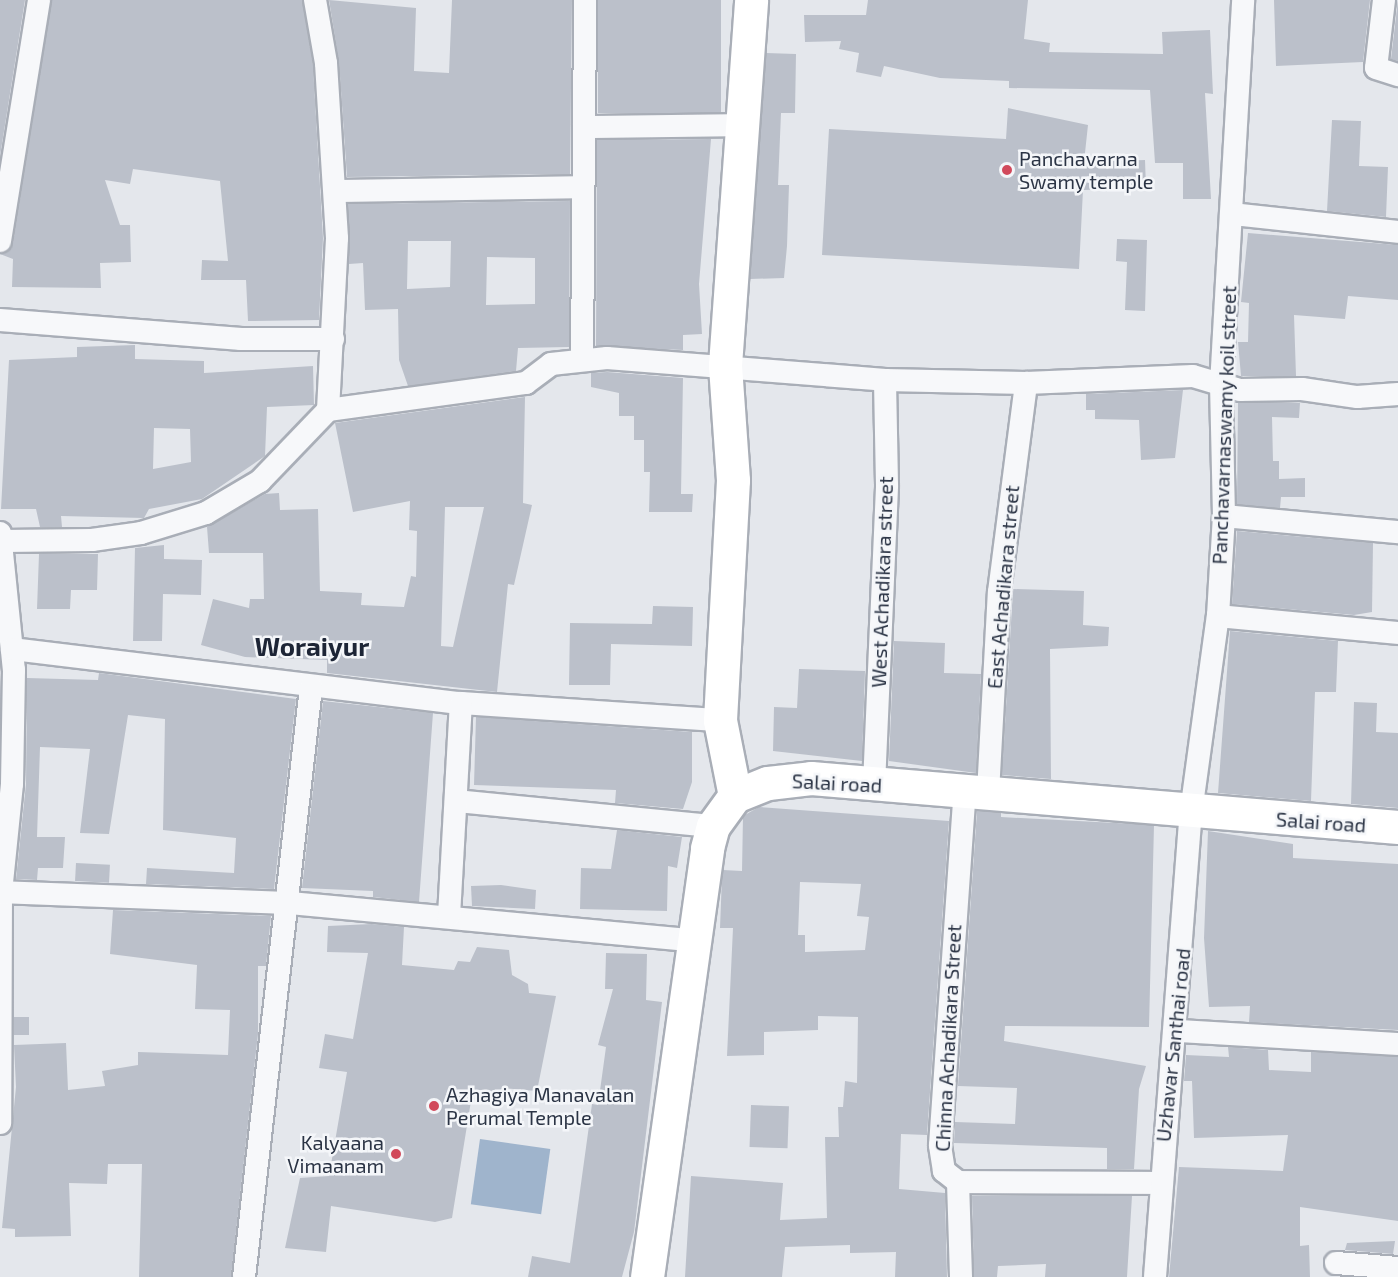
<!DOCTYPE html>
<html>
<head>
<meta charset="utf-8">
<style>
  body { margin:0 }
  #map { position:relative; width:1398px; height:1277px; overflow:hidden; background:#e4e7ec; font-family:"Exo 2",sans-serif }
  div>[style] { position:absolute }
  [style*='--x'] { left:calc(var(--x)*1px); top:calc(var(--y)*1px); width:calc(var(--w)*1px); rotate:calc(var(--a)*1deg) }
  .water>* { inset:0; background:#9fb4cc; transform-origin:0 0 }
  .building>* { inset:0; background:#bbc0ca; transform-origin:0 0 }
  .roads { filter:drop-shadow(2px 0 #a9aeb7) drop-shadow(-2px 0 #a9aeb7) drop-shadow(0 2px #a9aeb7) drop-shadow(0 -2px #a9aeb7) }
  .street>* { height:22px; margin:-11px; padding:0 11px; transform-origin:11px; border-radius:11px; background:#f7f8fa }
  .secondary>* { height:33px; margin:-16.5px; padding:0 16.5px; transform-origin:16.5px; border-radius:16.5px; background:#fff }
  .dots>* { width:16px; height:16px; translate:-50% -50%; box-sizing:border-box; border:3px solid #f4f6f9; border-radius:50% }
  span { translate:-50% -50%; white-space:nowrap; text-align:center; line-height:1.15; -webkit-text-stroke:5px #f4f6f9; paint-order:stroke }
  .poi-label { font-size:20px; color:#2b3445 }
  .left { translate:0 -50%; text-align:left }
  .right { translate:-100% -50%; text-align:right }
  .street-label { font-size:20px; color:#2b3445 }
  .district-label { font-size:26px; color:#1d2536; font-weight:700 }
</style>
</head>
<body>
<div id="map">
  <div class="water">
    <i style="left:480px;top:1139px;width:71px;height:66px;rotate:8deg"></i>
  </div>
  <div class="building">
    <i style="clip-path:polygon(0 0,25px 0,0 156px)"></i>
    <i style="clip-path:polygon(52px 0,302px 0,313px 65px,323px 238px,319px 320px,248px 321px,246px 280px,201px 280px,202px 260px,228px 261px,220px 181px,133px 169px,130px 184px,105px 180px,120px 225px,130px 225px,131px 262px,100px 263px,101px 288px,12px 287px,13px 259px,0 254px,13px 243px)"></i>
    <i style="clip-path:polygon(329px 0,416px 8px,414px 71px,449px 73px,452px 0,572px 0,570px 174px,347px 177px,339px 62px)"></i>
    <i style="left:598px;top:0;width:123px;height:113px"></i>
    <i style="clip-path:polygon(868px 0,1028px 0,1024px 39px,1050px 43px,1049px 52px,1163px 54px,1162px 32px,1210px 30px,1213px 94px,1205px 93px,1211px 199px,1183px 199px,1183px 163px,1155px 163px,1150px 90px,1009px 88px,1009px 81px,940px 78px,884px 66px,881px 77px,856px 72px,859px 53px,839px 49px,841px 41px,805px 42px,804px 15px,866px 15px)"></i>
    <i style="clip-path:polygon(1274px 0,1370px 0,1363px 62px,1276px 66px)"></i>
    <i style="clip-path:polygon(1398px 0,1398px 61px,1391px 59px)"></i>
    <i style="clip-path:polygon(766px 53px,796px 54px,795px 113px,781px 113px,778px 185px,789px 185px,787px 246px,784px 278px,750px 279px)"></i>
    <i style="clip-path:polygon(1008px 108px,1088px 125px,1084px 162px,1145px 160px,1146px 188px,1083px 190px,1079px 269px,822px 255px,829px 129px,1006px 139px)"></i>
    <i style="clip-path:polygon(1332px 120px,1361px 121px,1359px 166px,1388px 167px,1386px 217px,1327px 211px)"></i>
    <i style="clip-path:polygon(711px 139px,699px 284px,702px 334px,683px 335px,683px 350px,596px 346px,597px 140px)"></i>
    <i style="clip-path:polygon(evenodd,570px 201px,569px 347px,518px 348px,516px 371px,408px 386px,399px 360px,398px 309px,365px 310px,363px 263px,349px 264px,348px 204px,570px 201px,408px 241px,451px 241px,450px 287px,407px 289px,408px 241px,570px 201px,487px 257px,535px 258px,535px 304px,486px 305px,487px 257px)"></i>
    <i style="clip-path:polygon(1248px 233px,1398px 245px,1398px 300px,1348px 296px,1345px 319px,1294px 315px,1296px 376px,1241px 376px,1238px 342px,1248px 342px,1249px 303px,1241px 302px)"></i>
    <i style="clip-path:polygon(1117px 239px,1147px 240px,1145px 311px,1125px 310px,1127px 262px,1116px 261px)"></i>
    <i style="clip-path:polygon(evenodd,135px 345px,135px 359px,204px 361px,204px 373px,313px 366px,314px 405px,267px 407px,265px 456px,202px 499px,149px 509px,144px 518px,61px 516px,62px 527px,40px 527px,36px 509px,1px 509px,9px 360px,77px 357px,77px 347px,135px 345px,154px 428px,190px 429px,191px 462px,153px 469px,154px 428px)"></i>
    <i style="clip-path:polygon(607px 372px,683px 378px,681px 494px,693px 494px,692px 512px,649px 512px,650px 472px,644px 472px,644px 440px,634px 440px,634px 416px,619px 416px,619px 393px,591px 387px,591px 373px)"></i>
    <i style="clip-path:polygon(1183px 390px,1175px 458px,1141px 460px,1139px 420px,1095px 419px,1095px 410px,1086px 410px,1086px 394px)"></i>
    <i style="clip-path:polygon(evenodd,525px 397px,523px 503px,532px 505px,514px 585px,508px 584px,497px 692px,327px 673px,327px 660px,245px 657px,201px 645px,213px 599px,249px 608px,250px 599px,264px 599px,263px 553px,209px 553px,207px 527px,265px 494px,279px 493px,280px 510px,318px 509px,320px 591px,362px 593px,361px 605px,404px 607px,411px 576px,416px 577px,417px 531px,409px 530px,410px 501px,353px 512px,335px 423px,525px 397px,445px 507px,484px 507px,453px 647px,441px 646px,445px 507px)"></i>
    <i style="clip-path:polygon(1238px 403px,1300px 403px,1299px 418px,1272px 417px,1273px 461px,1279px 461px,1279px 479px,1305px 478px,1305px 497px,1281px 497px,1280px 508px,1237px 504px)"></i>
    <i style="clip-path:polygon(1237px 531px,1373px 543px,1372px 612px,1354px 615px,1232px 604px)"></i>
    <i style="clip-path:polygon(164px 545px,164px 559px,202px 560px,201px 595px,163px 594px,162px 641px,133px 641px,135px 548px)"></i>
    <i style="clip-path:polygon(39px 554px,98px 554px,97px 590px,71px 590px,70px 609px,37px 609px)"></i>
    <i style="clip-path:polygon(1013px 589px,1084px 591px,1083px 625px,1109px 627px,1108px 646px,1050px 649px,1051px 779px,1002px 775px)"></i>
    <i style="clip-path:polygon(653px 606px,693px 607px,692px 646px,611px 644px,610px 685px,569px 685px,570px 623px,652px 624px)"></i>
    <i style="clip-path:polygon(1230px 631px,1338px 641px,1336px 692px,1315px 692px,1311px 801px,1218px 793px)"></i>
    <i style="clip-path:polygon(894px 641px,945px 643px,944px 673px,981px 674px,976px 773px,889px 761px)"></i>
    <i style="clip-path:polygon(799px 669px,865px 671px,862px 761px,773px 751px,774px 707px,797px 708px)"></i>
    <i style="clip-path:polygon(99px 673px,296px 699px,274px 889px,146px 884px,147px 868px,234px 873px,236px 838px,163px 830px,165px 719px,128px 715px,109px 834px,80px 833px,90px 749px,40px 747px,37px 837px,65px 837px,63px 868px,38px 868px,37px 880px,16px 879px,26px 784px,27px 678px,98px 680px)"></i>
    <i style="clip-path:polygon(323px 701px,433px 713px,419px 902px,373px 897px,373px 891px,302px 888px)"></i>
    <i style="clip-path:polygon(1354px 702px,1377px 703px,1376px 732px,1398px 733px,1398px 808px,1351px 804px)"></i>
    <i style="clip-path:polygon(476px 717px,692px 732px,692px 782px,683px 809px,615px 803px,616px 790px,474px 785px)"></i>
    <i style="clip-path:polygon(evenodd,759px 807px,949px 821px,927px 1135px,901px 1134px,899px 1189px,945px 1193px,947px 1277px,895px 1277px,896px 1252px,850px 1253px,850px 1245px,785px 1247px,782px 1277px,685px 1277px,691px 1176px,783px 1183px,780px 1220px,827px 1218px,825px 1137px,839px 1137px,838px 1107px,843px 1107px,845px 1081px,857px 1083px,858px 1017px,818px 1016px,818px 1030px,764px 1032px,764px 1055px,727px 1056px,733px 928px,720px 928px,722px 876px,723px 870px,742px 871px,743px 816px,759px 807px,800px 882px,861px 884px,857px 916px,869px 917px,865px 950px,805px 952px,805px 935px,798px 935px,800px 882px)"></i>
    <i style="clip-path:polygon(977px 811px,1001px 813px,1001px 817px,1154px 825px,1149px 1027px,1005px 1026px,1004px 1041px,1146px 1066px,1139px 1089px,1134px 1169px,1107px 1169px,1107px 1148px,954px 1143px,955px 1122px,1015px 1124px,1017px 1088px,958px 1086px)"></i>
    <i style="clip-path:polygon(617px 830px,682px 837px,677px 868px,668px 866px,667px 911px,580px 909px,581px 868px,611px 869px)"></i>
    <i style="clip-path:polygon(1208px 831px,1293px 844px,1293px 858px,1398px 864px,1398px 1030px,1249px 1022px,1250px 1006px,1209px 1007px,1204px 938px)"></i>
    <i style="left:76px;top:863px;width:34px;height:18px;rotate:3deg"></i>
    <i style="clip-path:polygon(501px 885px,536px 890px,535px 909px,472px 906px,471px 886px)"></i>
    <i style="clip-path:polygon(113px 910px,271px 916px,266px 966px,258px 966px,258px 1034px,231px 1277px,139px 1277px,142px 1164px,108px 1164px,107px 1184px,69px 1183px,71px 1236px,15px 1237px,15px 1229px,2px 1228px,16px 1087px,14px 1045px,66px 1043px,68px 1090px,105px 1086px,102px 1071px,138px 1065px,138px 1052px,228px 1055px,230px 1010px,195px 1009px,197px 965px,110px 954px)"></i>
    <i style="clip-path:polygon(372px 924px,404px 927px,402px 965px,454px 970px,458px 961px,470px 962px,477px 947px,509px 950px,512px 975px,528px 984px,529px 993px,556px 996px,537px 1091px,502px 1088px,498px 1105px,471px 1101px,452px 1218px,435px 1222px,331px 1206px,326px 1252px,285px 1248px,300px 1178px,329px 1176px,347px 1072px,319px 1068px,325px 1034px,353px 1039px,368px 953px,327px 952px,328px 926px)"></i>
    <i style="clip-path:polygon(606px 953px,647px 954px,646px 1000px,662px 1002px,634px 1232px,622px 1277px,528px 1277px,532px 1256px,570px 1263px,592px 1104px,598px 1105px,606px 1047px,598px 1045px,613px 989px,605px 989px)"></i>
    <i style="left:14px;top:1017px;width:15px;height:18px"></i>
    <i style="clip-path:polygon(1228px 1047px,1268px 1050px,1269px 1070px,1311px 1072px,1311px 1052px,1398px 1057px,1398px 1221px,1300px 1207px,1300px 1246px,1309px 1245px,1310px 1277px,1169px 1277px,1179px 1167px,1283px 1171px,1288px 1135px,1194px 1138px,1192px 1081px,1184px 1081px,1186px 1055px,1229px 1057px)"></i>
    <i style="left:751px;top:1105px;width:38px;height:42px;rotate:2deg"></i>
    <i style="clip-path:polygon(972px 1196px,1132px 1196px,1127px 1277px,1045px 1277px,1046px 1264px,998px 1266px,997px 1277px,974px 1277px)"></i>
    <i style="clip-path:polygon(1395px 1241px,1393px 1254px,1345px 1250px,1347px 1243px)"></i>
  </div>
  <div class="roads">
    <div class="street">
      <i style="--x:1384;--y:0;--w:68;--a:96.7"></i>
      <i style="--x:1376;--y:68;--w:23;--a:18"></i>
      <i style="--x:584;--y:127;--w:155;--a:-0.7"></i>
      <i style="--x:335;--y:191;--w:246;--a:-0.9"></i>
      <i style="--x:1233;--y:214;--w:166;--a:6.2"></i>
      <i style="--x:0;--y:241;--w:244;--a:-80.8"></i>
      <i style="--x:0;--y:320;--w:242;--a:4.5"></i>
      <i style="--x:241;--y:339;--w:92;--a:0"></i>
      <i style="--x:582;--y:359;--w:359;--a:-89.5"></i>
      <i style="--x:328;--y:410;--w:200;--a:-7.8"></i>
      <i style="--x:526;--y:383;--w:31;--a:-37"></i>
      <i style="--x:551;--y:364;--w:56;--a:-6.1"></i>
      <i style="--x:607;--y:358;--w:279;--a:4.5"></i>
      <i style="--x:885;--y:380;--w:141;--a:1.2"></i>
      <i style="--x:1026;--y:383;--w:167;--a:-2.4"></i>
      <i style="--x:1193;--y:376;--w:49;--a:16.6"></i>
      <i style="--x:1240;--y:390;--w:62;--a:-0.9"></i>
      <i style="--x:1302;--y:389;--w:56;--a:8.3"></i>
      <i style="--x:1357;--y:397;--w:41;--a:-4.2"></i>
      <i style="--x:1224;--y:516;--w:175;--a:5.3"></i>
      <i style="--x:0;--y:533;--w:138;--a:84.2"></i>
      <i style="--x:14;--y:670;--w:114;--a:91"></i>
      <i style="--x:12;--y:784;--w:109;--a:95.8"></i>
      <i style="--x:1;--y:892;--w:231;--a:90.2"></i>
      <i style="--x:3;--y:541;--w:89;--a:-0.6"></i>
      <i style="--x:92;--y:540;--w:49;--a:-8.1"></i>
      <i style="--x:141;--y:533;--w:68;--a:-17.1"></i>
      <i style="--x:206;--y:513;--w:63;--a:-30.7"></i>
      <i style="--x:260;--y:481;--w:98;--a:-46.2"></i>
      <i style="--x:328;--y:410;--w:172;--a:-87"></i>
      <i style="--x:337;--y:238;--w:175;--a:-93.6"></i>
      <i style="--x:326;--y:63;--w:64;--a:-99.9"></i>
      <i style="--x:1218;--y:616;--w:181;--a:5.4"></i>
      <i style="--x:12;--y:649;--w:452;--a:6.9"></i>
      <i style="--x:461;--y:703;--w:260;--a:3.8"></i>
      <i style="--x:874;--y:785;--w:300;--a:-87.5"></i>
      <i style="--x:887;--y:485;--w:105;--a:-91.1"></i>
      <i style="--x:988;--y:793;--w:201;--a:-86.9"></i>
      <i style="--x:999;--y:592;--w:211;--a:-82.6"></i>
      <i style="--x:456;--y:801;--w:258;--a:5.6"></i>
      <i style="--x:0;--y:892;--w:290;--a:2.2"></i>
      <i style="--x:290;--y:903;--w:408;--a:5.3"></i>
      <i style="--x:449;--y:916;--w:213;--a:-86.8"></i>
      <i style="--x:1178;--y:1031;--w:220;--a:3.4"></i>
      <i style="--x:958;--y:1182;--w:200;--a:0.3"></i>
      <i style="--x:1336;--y:1263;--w:62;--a:4.6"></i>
      <i style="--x:244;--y:1277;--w:594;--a:-83.52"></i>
      <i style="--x:961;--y:1277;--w:95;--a:-91.8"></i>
      <i style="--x:958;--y:1182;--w:18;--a:-142"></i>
      <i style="--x:944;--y:1171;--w:26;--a:-99"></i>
      <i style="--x:940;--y:1145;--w:355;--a:-86"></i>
      <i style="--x:1155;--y:1277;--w:466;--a:-85.6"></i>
      <i style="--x:1191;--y:812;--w:198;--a:-82.2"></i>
      <i style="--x:1218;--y:616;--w:100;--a:-86.6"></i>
      <i style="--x:1224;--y:516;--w:131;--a:-91.3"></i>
      <i style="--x:1221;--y:385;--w:386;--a:-86.7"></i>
    </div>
    <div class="secondary">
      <i style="--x:735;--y:796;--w:77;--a:-101.2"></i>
      <i style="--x:720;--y:720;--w:240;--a:-86.9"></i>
      <i style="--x:733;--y:480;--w:115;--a:-94"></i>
      <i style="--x:725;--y:365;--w:366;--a:-85.9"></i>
      <i style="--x:647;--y:1277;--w:433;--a:-82"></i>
      <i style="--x:707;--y:848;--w:23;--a:-75"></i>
      <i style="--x:713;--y:826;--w:37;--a:-54"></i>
      <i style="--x:735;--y:796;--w:35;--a:-22"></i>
      <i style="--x:768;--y:783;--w:43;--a:-6.6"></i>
      <i style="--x:811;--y:778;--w:589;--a:4.77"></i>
    </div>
  </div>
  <div class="dots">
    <i style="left:1007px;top:170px;background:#d1495b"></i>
    <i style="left:434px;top:1106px;background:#d1495b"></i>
    <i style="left:396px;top:1154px;background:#d1495b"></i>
  </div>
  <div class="poi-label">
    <span class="left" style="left:1019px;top:170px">Panchavarna<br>Swamy temple</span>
    <span class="left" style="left:446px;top:1106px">Azhagiya Manavalan<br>Perumal Temple</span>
    <span class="right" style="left:384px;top:1154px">Kalyaana<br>Vimaanam</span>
  </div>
  <div class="street-label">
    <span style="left:1224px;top:425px;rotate:-88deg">Panchavarnaswamy koil street</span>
    <span style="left:882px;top:582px;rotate:-88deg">West Achadikara street</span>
    <span style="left:1003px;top:587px;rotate:-85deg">East Achadikara street</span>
    <span style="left:837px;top:783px;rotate:3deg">Salai road</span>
    <span style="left:1321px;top:822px;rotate:4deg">Salai road</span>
    <span style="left:948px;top:1038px;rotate:-87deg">Chinna Achadikara Street</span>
    <span style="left:1173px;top:1045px;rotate:-84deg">Uzhavar Santhai road</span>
  </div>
  <div class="district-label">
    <span style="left:312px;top:646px">Woraiyur</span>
  </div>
</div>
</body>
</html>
